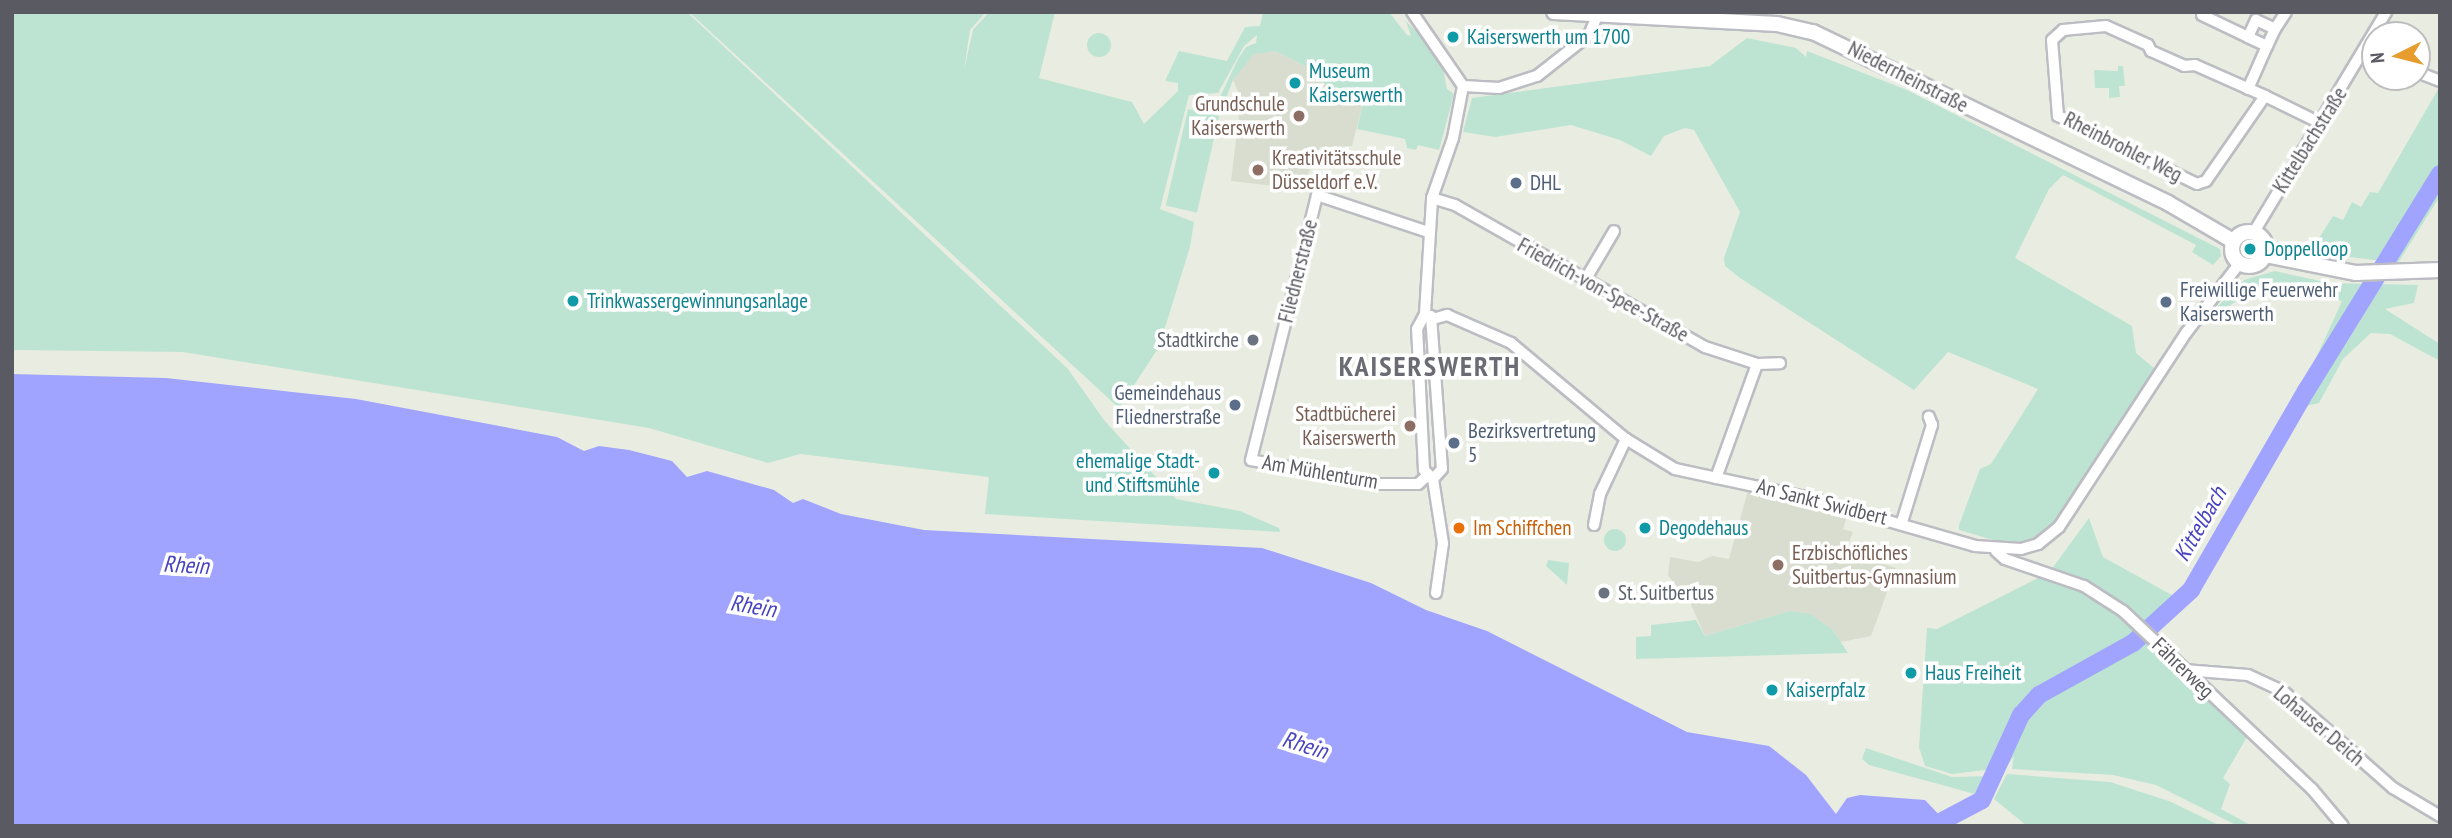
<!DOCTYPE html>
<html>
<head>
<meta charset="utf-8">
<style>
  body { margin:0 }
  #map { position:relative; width:2452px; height:838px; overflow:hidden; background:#e9ede1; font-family:"PT Sans Narrow",sans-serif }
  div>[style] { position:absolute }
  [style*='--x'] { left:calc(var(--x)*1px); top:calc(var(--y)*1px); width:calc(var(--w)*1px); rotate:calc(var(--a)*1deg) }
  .education>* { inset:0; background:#d9ddcf }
  .green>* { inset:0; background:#bde4d2; transform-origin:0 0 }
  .round { border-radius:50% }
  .water>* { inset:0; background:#a0a4fe }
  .river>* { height:18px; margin:-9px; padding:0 9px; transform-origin:9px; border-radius:9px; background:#a0a4fe }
  .roads { filter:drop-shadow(2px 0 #bcbcc3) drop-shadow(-2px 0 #bcbcc3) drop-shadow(0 2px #bcbcc3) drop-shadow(0 -2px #bcbcc3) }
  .minor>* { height:10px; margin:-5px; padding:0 5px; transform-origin:5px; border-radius:5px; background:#fff }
  .secondary>* { height:14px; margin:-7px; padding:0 7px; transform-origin:7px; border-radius:7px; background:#fff }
  .secondary>.ring { margin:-7px; padding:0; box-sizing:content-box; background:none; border:14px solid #fff; border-radius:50% }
  .dots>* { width:19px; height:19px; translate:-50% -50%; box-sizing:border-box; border:4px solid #fff; border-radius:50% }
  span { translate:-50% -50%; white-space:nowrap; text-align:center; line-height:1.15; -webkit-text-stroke:7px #fff; paint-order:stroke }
  .culture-label { font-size:21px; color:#0d838f }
  .left { translate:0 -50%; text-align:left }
  .right { translate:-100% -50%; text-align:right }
  .street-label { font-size:21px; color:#5a5a62 }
  .education-label { font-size:21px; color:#785e54 }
  .service-label { font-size:21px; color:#4e5e75 }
  .worship-label { font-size:21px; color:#5b616d }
  .food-label { font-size:21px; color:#c56008 }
  .water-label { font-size:23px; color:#4843c1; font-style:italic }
  .district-label { font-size:28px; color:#6b6b74; font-weight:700; letter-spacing:2px }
  .frame { position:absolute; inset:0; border:14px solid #5a5a62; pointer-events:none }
  .north { position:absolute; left:2361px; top:21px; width:70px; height:70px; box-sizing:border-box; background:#fff; border:2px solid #bdbdc0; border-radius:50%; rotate:264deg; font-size:19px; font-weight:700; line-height:28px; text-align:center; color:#5a5a62 }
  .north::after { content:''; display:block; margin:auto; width:24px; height:32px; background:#e79d2d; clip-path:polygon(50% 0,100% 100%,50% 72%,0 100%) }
</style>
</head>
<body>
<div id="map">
  <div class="education">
    <i style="clip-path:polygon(1246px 51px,1275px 51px,1315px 71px,1314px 78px,1363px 103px,1352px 146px,1320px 147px,1301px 189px,1231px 181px,1241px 98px,1233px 80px)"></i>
    <i style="clip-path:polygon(1749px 487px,1848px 514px,1843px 529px,1853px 532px,1845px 552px,1896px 568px,1871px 636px,1841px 642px,1833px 630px,1790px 611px,1705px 636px,1688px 598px,1668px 576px,1670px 557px,1698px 562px,1712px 556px,1729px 559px)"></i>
  </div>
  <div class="green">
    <i style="clip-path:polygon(12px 12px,687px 12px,1068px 369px,1104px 420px,1176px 499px,1240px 511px,1279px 528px,1280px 532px,985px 514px,989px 477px,800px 454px,768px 463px,649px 428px,183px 352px,12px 350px)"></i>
    <i style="clip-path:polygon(689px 12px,986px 12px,970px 30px,964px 70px,973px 30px,989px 12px,1055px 12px,1039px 78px,1132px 102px,1144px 124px,1178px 91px,1178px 83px,1165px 81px,1179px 51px,1227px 61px,1245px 27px,1260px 26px,1263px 12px,1389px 12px,1407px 35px,1411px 36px,1406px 21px,1431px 47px,1442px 64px,1447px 89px,1454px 94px,1439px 150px,1418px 145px,1416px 150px,1407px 148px,1405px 139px,1357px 129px,1363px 103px,1314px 78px,1315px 71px,1275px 51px,1254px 54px,1233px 80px,1223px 106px,1221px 95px,1238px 59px,1246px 47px,1256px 43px,1257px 35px,1244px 46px,1218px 93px,1189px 95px,1160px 209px,1194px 222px,1190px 247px,1159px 347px,1119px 408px)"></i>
    <i class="round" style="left:1087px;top:33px;width:24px;height:24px"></i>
    <i style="clip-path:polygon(1747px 38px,1796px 48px,1806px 57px,1807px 51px,1907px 90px,2220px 249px,2221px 256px,2213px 265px,2192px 252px,2196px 245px,2063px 175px,2049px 189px,2015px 258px,2132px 326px,2136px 353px,2155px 369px,2055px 523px,2034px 539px,1992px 547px,1993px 540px,1959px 530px,1959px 525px,1980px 469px,1991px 464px,2038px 389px,1948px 352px,1914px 390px,1740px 278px,1725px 266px,1724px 258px,1740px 212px,1694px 130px,1685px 128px,1664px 136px,1651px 156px,1620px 140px,1571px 125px,1495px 137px,1463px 132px,1472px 98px,1710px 66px)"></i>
    <i style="clip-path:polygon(2118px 66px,2123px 66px,2125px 86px,2119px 86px,2120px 97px,2109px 98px,2109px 88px,2095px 88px,2094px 70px,2118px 71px)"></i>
    <i style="clip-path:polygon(2440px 86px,2440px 196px,2398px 263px,2310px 252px,2333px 216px,2343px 220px,2352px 202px,2361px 207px,2370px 192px,2378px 193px)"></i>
    <i style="left:1188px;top:109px;width:32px;height:99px;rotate:13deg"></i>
    <i class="round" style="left:2237px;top:237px;width:24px;height:24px"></i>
    <i style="clip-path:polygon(2275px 271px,2329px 283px,2418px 285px,2414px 303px,2385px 309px,2440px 344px,2440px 361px,2390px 334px,2371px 333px,2343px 359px,2319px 403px,2302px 407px,2306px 380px,2342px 301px,2274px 285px,2244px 295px,2224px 310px,2215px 309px,2244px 280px)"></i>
    <i style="clip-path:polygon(2089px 518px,2103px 557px,2179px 599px,2147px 627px,2051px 570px)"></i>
    <i class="round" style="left:1604px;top:529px;width:22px;height:22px"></i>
    <i style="clip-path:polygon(1548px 560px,1569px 563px,1567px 585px,1546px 566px)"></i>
    <i style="clip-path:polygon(2046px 574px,2105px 601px,2144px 633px,2050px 684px,2026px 703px,1994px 769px,1952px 774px,1925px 766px,1919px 747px,1927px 628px,1937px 629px)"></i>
    <i style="clip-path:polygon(1790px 611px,1810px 614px,1833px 630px,1848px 653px,1636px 659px,1636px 637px,1651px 636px,1651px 625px,1696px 620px,1705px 636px)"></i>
    <i style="clip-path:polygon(2149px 641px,2244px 731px,2247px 737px,2223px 778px,2230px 784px,2221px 809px,2252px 826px,2238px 826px,2156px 785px,2113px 775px,2012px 769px,2014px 756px,2006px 768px,2000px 767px,2023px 717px,2041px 697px)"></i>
    <i style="clip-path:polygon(1866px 748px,1952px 777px,1991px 776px,1982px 796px,1869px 765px,1862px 759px)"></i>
    <i style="clip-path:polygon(2007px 774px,2110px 782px,2169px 801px,2221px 826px,2027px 826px,1994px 799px)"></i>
  </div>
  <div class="water">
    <i style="clip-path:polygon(12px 374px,166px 378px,356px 399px,557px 437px,584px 451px,599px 446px,629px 450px,672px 461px,687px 477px,707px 471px,774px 490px,793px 503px,803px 499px,841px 514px,924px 530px,1262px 548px,1371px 583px,1426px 610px,1487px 631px,1687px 732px,1769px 746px,1806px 775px,1836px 814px,1847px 798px,1860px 795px,1925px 800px,1943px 819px,1943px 826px,12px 826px)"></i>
  </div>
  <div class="river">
    <i style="--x:1933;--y:826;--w:55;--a:-28"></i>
    <i style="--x:1982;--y:800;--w:94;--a:-65.4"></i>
    <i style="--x:2021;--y:715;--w:27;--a:-48"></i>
    <i style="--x:2039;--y:695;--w:107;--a:-29"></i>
    <i style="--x:2133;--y:643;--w:79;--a:-42.4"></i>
    <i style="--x:2191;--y:590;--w:230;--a:-60"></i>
    <i style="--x:2306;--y:391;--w:255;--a:-58.3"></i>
  </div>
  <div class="roads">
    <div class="minor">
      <i style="--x:1412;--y:12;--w:90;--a:55.4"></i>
      <i style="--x:2202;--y:15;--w:51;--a:25.6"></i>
      <i style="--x:2275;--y:29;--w:20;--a:-57"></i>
      <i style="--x:2417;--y:72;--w:25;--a:21"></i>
      <i style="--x:1463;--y:86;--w:36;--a:3"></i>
      <i style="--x:1499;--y:88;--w:40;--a:-18"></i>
      <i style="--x:1537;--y:76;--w:66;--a:-38.3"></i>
      <i style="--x:1589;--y:35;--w:21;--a:-67"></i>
      <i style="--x:2248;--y:89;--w:47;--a:-66.2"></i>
      <i style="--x:2267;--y:46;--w:21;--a:-155"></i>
      <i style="--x:2248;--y:37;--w:19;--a:-65"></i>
      <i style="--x:2256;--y:20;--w:21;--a:25"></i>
      <i style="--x:2275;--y:29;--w:19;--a:115"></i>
      <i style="--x:2265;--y:96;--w:103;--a:124.8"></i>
      <i style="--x:2206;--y:181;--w:9;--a:162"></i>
      <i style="--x:2197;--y:184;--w:155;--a:-153.9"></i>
      <i style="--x:2058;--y:116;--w:76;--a:-94.5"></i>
      <i style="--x:2052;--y:40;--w:15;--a:-42"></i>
      <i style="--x:2063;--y:30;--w:43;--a:-5.3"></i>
      <i style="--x:2106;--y:26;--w:46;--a:24.3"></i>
      <i style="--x:2148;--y:45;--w:7;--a:63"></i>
      <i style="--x:2151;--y:51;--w:36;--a:24"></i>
      <i style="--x:2184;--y:66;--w:11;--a:-5"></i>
      <i style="--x:2195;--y:65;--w:77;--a:23.9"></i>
      <i style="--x:2265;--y:96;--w:61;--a:26.1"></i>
      <i style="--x:1432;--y:198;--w:24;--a:17"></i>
      <i style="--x:1455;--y:205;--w:288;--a:29.6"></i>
      <i style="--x:1705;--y:347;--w:55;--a:18.1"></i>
      <i style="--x:1757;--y:364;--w:23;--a:-2"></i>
      <i style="--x:2254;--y:232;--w:257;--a:-59"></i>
      <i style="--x:1584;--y:282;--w:59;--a:-59.5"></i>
      <i style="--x:1431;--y:316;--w:153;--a:85.9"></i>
      <i style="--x:1442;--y:469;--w:13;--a:132"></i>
      <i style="--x:1433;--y:319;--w:15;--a:-16"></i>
      <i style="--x:1447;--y:315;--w:70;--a:23.6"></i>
      <i style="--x:1511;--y:343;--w:150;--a:39.9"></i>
      <i style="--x:1626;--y:439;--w:57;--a:31.5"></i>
      <i style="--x:1675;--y:469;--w:129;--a:12.1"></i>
      <i style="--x:1801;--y:496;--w:181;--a:16"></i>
      <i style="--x:1975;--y:546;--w:46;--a:3.7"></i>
      <i style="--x:2021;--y:549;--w:18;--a:-16"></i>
      <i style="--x:2038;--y:544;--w:27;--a:-39"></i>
      <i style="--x:2059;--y:527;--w:232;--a:-56.8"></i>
      <i style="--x:2186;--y:333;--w:87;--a:-52.5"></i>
      <i style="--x:1427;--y:476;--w:12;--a:138"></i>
      <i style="--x:1418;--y:484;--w:40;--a:180"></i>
      <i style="--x:1378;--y:484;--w:129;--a:-169.3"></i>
      <i style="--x:1251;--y:460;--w:273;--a:-76"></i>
      <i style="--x:1317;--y:195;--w:117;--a:18.4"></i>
      <i style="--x:1716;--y:478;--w:121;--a:-70.2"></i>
      <i style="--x:1902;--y:522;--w:102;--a:-72.8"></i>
      <i style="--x:1932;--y:425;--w:9;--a:-111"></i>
      <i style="--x:1594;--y:525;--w:32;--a:-79"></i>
      <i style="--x:1600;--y:494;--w:61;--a:-64.7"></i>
      <i style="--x:1996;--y:551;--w:12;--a:42"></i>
      <i style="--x:2005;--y:559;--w:83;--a:18.9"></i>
      <i style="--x:2084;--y:586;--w:46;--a:32.7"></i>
      <i style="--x:2123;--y:611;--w:260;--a:43.3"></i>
      <i style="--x:2312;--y:789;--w:48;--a:50"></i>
      <i style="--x:1436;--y:593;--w:50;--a:-82"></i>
      <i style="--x:1443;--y:543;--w:65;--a:-98.9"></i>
      <i style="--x:1433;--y:479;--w:13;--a:-135"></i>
      <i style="--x:1424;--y:470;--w:141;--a:-92.8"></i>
      <i style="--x:1417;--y:329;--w:17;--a:-62"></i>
      <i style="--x:1425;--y:314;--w:116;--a:-86.5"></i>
      <i style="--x:1432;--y:198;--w:64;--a:-70.7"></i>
      <i style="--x:1453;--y:138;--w:53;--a:-79.1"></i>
      <i style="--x:2184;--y:670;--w:64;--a:4.5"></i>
      <i style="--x:2248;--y:675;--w:38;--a:25"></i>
      <i style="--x:2283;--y:691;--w:147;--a:41.4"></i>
      <i style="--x:2393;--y:788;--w:55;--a:30.8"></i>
    </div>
    <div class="secondary">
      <i style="--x:1554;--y:12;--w:223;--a:3.1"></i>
      <i style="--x:1777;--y:24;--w:37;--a:13"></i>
      <i style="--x:1813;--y:32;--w:394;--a:25.7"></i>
      <i style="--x:2168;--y:203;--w:75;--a:30.3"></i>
      <i class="ring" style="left:2232px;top:232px;width:20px;height:20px"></i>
      <i style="--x:2265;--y:255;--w:93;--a:11.2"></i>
      <i style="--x:2356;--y:273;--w:84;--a:-2"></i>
    </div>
  </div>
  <div class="dots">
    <i style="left:1453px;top:37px;background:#0f9aa8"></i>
    <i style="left:1295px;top:83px;background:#0f9aa8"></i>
    <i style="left:1299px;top:116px;background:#8d6e63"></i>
    <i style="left:1258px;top:170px;background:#8d6e63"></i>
    <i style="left:1516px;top:183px;background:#5c6f8a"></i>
    <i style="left:2250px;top:249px;background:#0f9aa8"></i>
    <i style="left:573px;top:301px;background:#0f9aa8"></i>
    <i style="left:2166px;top:302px;background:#5c6f8a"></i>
    <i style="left:1253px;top:340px;background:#6b7280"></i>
    <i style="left:1235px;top:405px;background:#5c6f8a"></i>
    <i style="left:1410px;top:426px;background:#8d6e63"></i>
    <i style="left:1454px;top:443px;background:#5c6f8a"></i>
    <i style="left:1214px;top:473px;background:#0f9aa8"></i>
    <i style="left:1459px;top:528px;background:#e8710a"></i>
    <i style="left:1645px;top:528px;background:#0f9aa8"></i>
    <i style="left:1778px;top:565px;background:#8d6e63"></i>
    <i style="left:1604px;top:593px;background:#6b7280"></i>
    <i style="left:1911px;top:673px;background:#0f9aa8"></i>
    <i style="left:1772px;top:690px;background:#0f9aa8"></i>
  </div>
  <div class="culture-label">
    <span class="left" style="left:1467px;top:37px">Kaiserswerth um 1700</span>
    <span class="left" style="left:1309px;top:83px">Museum<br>Kaiserswerth</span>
    <span class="left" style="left:2264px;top:249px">Doppelloop</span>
    <span class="left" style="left:587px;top:301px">Trinkwassergewinnungsanlage</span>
    <span class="right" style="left:1200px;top:473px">ehemalige Stadt-<br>und Stiftsmühle</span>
    <span class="left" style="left:1659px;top:528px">Degodehaus</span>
    <span class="left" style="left:1925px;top:673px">Haus Freiheit</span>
    <span class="left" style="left:1786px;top:690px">Kaiserpfalz</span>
  </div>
  <div class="street-label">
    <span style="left:1908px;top:77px;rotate:27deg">Niederrheinstraße</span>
    <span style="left:2310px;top:140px;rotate:-58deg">Kittelbachstraße</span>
    <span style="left:2123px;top:147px;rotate:27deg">Rheinbrohler Weg</span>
    <span style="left:1298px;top:271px;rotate:-76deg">Fliednerstraße</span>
    <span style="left:1603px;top:290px;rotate:29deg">Friedrich-von-Spee-Straße</span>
    <span style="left:1320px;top:472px;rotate:10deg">Am Mühlenturm</span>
    <span style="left:1822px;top:502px;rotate:14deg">An Sankt Swidbert</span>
    <span style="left:2183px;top:668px;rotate:44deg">Fährerweg</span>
    <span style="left:2319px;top:726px;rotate:40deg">Lohauser Deich</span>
  </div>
  <div class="education-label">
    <span class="right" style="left:1285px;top:116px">Grundschule<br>Kaiserswerth</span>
    <span class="left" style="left:1272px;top:170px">Kreativitätsschule<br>Düsseldorf e.V.</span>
    <span class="right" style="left:1396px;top:426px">Stadtbücherei<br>Kaiserswerth</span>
    <span class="left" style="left:1792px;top:565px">Erzbischöfliches<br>Suitbertus-Gymnasium</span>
  </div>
  <div class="service-label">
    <span class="left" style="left:1530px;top:183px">DHL</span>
    <span class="left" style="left:2180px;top:302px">Freiwillige Feuerwehr<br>Kaiserswerth</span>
    <span class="right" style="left:1221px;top:405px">Gemeindehaus<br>Fliednerstraße</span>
    <span class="left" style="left:1468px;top:443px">Bezirksvertretung<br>5</span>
  </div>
  <div class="worship-label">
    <span class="right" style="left:1239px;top:340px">Stadtkirche</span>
    <span class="left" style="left:1618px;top:593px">St. Suitbertus</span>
  </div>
  <div class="food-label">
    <span class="left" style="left:1473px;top:528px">Im Schiffchen</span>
  </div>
  <div class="water-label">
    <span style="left:2200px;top:524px;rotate:-60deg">Kittelbach</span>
    <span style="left:186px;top:565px;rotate:3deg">Rhein</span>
    <span style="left:753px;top:606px;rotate:9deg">Rhein</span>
    <span style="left:1305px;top:745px;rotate:17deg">Rhein</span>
  </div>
  <div class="district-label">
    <span style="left:1430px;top:366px">KAISERSWERTH</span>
  </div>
  <div class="frame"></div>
  <div class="north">N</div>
</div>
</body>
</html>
